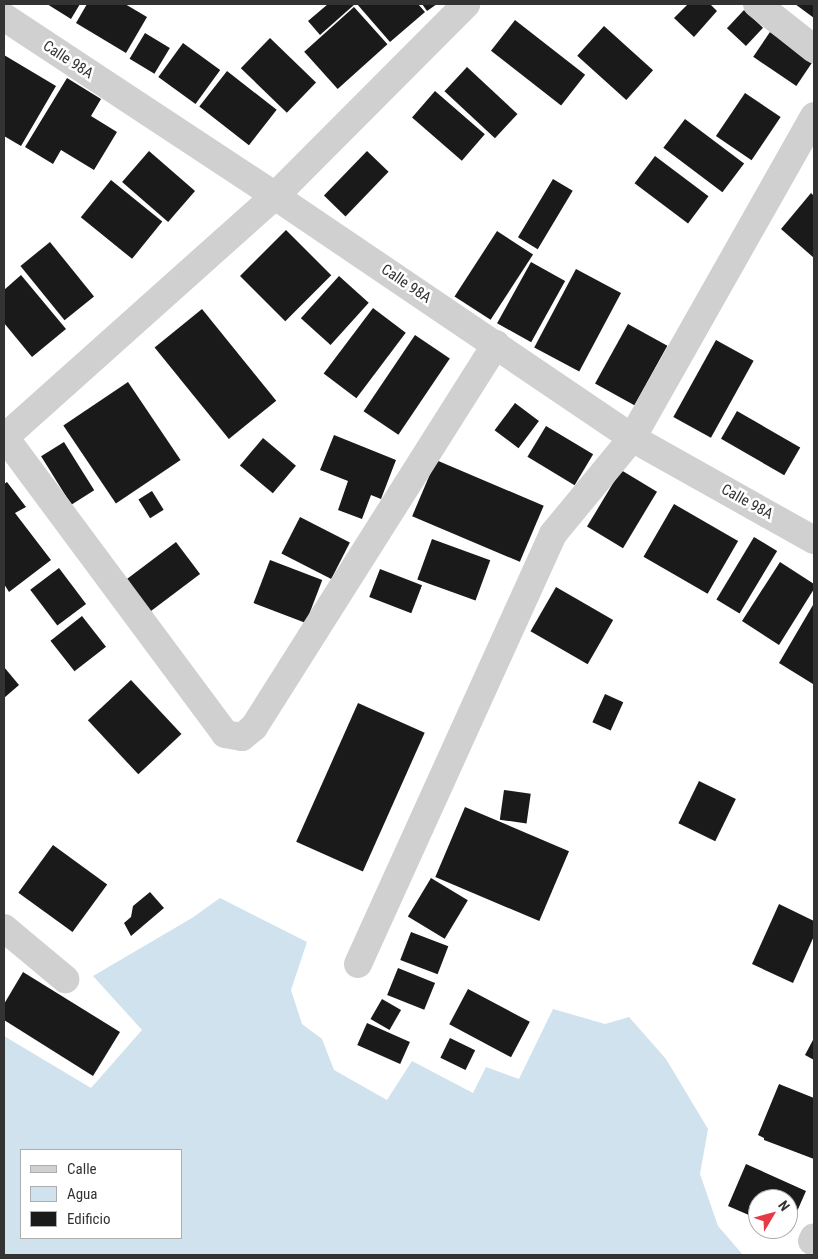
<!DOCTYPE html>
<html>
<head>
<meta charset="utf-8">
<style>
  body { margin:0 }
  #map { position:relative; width:818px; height:1259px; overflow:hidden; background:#fff; font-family:"Roboto Condensed",sans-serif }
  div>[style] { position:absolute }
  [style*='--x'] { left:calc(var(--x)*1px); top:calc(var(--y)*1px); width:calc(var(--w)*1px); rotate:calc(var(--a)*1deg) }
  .water>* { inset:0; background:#cfe2ee }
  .building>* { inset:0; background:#1a1a1a; transform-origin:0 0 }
  .minor>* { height:28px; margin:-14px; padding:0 14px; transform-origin:14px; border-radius:14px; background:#d0d0d0 }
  span { translate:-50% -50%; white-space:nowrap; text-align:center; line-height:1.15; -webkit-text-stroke:5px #fff; paint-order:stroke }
  .street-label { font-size:15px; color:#333 }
  .frame { position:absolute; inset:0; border:5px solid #333; pointer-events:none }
  .legend { position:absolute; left:20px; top:1149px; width:162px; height:90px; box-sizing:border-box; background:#fff; border:1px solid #adadad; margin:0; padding:6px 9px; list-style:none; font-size:15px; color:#333 }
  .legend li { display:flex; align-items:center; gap:10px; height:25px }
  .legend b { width:25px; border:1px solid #adadad }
  .north { position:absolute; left:748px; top:1189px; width:50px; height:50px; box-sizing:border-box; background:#fff; border:1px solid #adadad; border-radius:50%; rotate:53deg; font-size:14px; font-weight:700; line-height:20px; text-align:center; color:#333 }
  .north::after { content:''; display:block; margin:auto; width:18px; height:22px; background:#e63946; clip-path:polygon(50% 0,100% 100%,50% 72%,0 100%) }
</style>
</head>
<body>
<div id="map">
  <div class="water">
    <i style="clip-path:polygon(evenodd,220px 898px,307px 942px,291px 990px,302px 1024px,322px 1039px,334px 1070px,387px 1100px,412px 1061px,473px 1093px,486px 1067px,519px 1079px,553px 1009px,605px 1024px,629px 1017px,666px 1059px,708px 1129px,700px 1174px,718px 1226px,743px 1255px,4px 1255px,4px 1036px,91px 1088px,142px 1030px,93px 976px,192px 918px,220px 898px,21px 1150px,181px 1150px,181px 1238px,21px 1238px,21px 1150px)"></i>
  </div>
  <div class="building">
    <i style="clip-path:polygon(47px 4px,80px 4px,71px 19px)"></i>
    <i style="clip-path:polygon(87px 4px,125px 4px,147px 17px,126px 53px,76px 23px)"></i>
    <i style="clip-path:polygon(328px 4px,355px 4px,320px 35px,308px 21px)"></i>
    <i style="clip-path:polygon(357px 4px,418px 4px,425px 12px,390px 42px)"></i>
    <i style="clip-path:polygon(422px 4px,437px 4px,427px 11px)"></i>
    <i style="clip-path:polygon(688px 4px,710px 4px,717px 11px,694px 37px,674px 18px)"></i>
    <i style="clip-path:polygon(795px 4px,814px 4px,814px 18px)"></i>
    <i style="left:354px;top:7px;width:50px;height:67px;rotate:48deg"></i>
    <i style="left:744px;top:10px;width:26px;height:25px;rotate:43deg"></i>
    <i style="left:515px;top:20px;width:89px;height:39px;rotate:38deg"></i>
    <i style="left:604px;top:26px;width:66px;height:40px;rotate:42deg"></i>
    <i style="left:770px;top:32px;width:52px;height:30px;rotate:34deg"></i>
    <i style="left:145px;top:33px;width:29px;height:30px;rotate:31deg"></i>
    <i style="left:270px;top:38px;width:64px;height:42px;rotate:44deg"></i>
    <i style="left:183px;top:43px;width:46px;height:42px;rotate:36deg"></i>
    <i style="clip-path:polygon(4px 55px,56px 86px,21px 146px,4px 136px)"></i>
    <i style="left:467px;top:67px;width:69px;height:33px;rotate:43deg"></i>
    <i style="left:227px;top:71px;width:63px;height:45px;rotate:38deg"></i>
    <i style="clip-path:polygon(67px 78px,101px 99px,91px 116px,117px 132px,94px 170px,61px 150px,53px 164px,25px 147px)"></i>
    <i style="left:435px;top:91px;width:66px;height:35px;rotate:41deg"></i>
    <i style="left:745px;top:93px;width:43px;height:52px;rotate:34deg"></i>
    <i style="left:685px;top:119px;width:74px;height:36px;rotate:37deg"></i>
    <i style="left:149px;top:151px;width:61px;height:41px;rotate:41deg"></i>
    <i style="left:367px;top:151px;width:30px;height:62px;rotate:44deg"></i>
    <i style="left:655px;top:156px;width:67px;height:34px;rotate:37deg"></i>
    <i style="left:553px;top:179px;width:23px;height:68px;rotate:31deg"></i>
    <i style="left:111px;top:180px;width:66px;height:48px;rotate:39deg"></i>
    <i style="clip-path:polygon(811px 193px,814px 196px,814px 258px,781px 229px)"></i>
    <i style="left:286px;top:230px;width:64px;height:65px;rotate:45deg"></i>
    <i style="left:497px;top:231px;width:43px;height:78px;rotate:33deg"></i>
    <i style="left:50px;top:242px;width:70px;height:38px;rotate:51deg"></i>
    <i style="left:531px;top:262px;width:39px;height:70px;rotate:29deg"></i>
    <i style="left:576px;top:269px;width:51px;height:89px;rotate:28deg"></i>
    <i style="clip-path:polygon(21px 275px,66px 329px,32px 357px,4px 323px,4px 290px)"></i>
    <i style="left:339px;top:276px;width:40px;height:57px;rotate:42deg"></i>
    <i style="left:373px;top:308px;width:41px;height:82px;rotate:37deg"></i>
    <i style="left:202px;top:309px;width:118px;height:61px;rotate:51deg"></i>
    <i style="left:628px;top:324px;width:45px;height:68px;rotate:29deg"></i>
    <i style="left:415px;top:335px;width:42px;height:92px;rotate:34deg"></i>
    <i style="left:716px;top:340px;width:43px;height:88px;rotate:29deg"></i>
    <i style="left:128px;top:382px;width:94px;height:78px;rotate:56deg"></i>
    <i style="left:515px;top:403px;width:30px;height:34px;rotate:37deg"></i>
    <i style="left:737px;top:411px;width:73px;height:32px;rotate:30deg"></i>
    <i style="left:546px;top:426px;width:55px;height:36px;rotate:31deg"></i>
    <i style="clip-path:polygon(334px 435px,396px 460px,381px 499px,371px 495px,362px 519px,338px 510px,348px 481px,320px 470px)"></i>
    <i style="left:263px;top:438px;width:43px;height:36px;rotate:40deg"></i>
    <i style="left:64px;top:442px;width:57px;height:27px;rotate:58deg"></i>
    <i style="left:436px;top:460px;width:117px;height:61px;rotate:23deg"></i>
    <i style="left:621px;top:470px;width:42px;height:66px;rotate:31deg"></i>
    <i style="clip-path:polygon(7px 482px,26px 507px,15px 513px,51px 560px,9px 592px,4px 584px,4px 484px)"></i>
    <i style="left:152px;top:491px;width:22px;height:16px;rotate:58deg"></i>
    <i style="left:674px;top:504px;width:74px;height:61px;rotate:30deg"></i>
    <i style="left:300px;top:517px;width:56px;height:41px;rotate:27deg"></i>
    <i style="left:754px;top:537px;width:27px;height:73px;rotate:31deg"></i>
    <i style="left:432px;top:539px;width:62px;height:43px;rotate:20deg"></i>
    <i style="left:176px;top:542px;width:40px;height:66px;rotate:53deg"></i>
    <i style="left:270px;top:560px;width:56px;height:46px;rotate:21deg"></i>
    <i style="clip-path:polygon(780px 562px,814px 584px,814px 589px,779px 645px,742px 621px)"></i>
    <i style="left:59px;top:568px;width:45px;height:36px;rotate:53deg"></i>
    <i style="left:380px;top:569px;width:45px;height:30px;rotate:21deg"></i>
    <i style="left:556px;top:587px;width:66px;height:51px;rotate:30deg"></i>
    <i style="clip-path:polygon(813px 605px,814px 606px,813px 684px,779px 663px)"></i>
    <i style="left:82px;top:616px;width:39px;height:40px;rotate:52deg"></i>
    <i style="clip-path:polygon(4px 667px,19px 685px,4px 698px)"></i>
    <i style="left:131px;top:680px;width:74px;height:59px;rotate:47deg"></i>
    <i style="left:605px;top:694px;width:20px;height:31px;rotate:24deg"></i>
    <i style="left:358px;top:703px;width:73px;height:152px;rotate:24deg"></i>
    <i style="left:699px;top:781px;width:41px;height:47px;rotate:26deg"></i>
    <i style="left:504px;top:790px;width:27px;height:30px;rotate:8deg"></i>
    <i style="left:465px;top:807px;width:113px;height:76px;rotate:23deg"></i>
    <i style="left:53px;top:845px;width:67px;height:59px;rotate:36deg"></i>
    <i style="left:431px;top:878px;width:43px;height:45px;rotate:31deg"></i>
    <i style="clip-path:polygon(150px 892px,164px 908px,131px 936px,124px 923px,131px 917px,133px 906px)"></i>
    <i style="clip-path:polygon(779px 904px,814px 921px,814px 936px,793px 983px,752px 964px)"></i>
    <i style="left:411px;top:932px;width:40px;height:30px;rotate:21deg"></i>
    <i style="left:398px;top:968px;width:40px;height:29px;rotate:22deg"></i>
    <i style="clip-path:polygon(23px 972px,120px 1032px,93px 1076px,4px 1020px,4px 1004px)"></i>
    <i style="left:468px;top:989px;width:70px;height:40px;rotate:28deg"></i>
    <i style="left:382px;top:999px;width:22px;height:23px;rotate:30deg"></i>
    <i style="left:367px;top:1023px;width:47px;height:24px;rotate:24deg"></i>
    <i style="left:450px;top:1038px;width:28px;height:22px;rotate:26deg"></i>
    <i style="clip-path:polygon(814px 1038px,814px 1060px,805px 1055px)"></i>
    <i style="clip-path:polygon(779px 1084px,814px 1098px,814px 1159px,764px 1140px,764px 1138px,758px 1135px)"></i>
    <i style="clip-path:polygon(746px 1164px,806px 1191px,788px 1232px,781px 1229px,788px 1229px,788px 1199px,758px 1199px,758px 1219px,728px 1206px)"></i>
  </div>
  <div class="minor">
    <i style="--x:757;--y:4;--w:73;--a:38.3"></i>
    <i style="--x:4;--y:17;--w:325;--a:33.4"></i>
    <i style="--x:275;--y:196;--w:431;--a:34.1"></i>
    <i style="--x:632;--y:438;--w:209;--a:29.3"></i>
    <i style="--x:4;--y:436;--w:371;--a:53.4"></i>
    <i style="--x:225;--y:734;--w:17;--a:10"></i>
    <i style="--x:242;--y:737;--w:16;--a:-40"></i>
    <i style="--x:254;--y:727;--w:453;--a:-57.7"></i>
    <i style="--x:4;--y:438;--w:363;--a:-41.8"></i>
    <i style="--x:275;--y:196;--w:271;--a:-45.1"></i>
    <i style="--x:4;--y:928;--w:80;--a:39.9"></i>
    <i style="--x:358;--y:964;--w:472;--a:-65.6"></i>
    <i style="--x:553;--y:534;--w:124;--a:-50.5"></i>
    <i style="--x:632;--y:438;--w:370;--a:-60.5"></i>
    <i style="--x:812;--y:1241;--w:4;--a:-63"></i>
  </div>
  <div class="street-label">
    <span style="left:68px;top:60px;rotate:33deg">Calle 98A</span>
    <span style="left:406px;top:284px;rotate:34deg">Calle 98A</span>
    <span style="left:747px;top:502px;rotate:29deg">Calle 98A</span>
  </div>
  <div class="frame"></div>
  <ul class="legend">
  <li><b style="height:6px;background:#d0d0d0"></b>Calle</li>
  <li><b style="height:14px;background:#cfe2ee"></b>Agua</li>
  <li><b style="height:14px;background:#1a1a1a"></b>Edificio</li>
  </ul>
  <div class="north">N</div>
</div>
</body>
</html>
